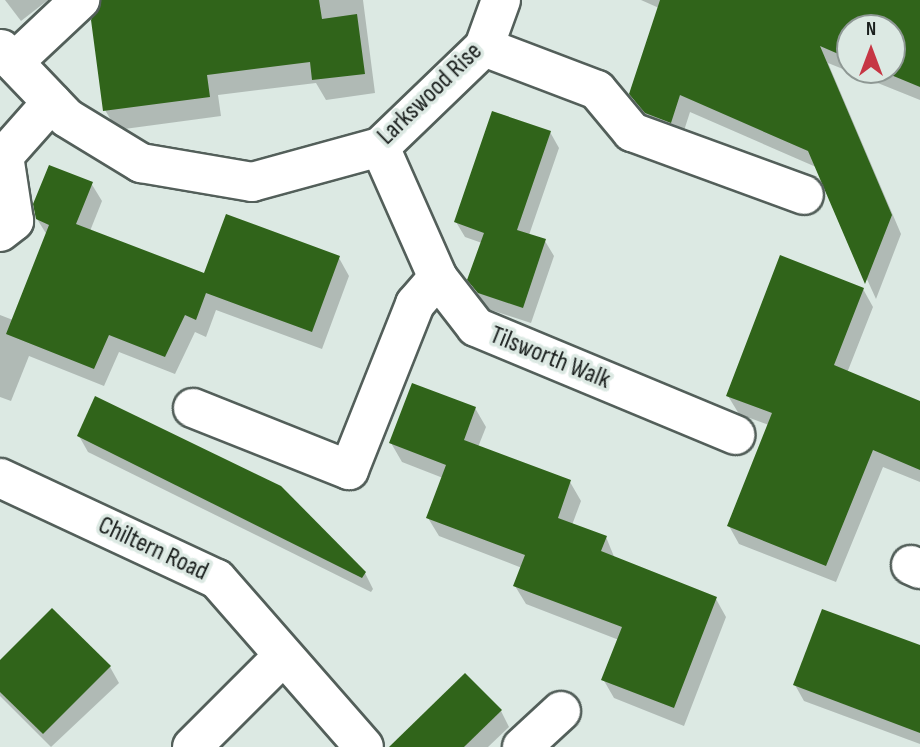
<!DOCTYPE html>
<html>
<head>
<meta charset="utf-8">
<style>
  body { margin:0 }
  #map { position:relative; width:920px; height:747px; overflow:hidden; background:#dce9e3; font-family:"Sofia Sans Condensed",sans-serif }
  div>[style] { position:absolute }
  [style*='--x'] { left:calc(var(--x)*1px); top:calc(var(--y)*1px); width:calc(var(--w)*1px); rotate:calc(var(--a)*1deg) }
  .shadow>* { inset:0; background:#0003 }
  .building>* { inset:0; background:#30641a }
  .roads { filter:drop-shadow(2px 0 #535f5a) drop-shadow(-2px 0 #535f5a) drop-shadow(0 2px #535f5a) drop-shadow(0 -2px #535f5a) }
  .minor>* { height:38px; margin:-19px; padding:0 19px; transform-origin:19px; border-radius:19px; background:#fff }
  span { translate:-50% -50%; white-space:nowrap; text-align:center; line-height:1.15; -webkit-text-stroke:7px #dce9e3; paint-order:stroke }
  .street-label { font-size:26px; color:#1a1f1d }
  .north { position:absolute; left:836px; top:14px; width:70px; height:70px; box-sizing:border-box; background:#dce9e3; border:2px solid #8e9894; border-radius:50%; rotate:0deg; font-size:19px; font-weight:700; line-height:28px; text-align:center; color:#1a1f1d }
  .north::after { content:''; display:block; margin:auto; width:24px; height:32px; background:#c63644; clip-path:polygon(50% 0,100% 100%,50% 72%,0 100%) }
</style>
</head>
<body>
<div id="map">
  <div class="shadow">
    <i style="clip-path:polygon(5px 0,48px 0,21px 21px)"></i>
    <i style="clip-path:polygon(163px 0,363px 0,375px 93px,326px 100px,316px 83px,218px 95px,221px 116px,117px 130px,105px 110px)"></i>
    <i style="clip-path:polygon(evenodd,641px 0,920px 0,920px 100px,828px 63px,901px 234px,876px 299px,816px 167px,690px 112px,681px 140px,657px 131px,641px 112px,631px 94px,659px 8px,641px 0,850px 28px,892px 28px,892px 70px,850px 70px,850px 28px)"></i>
    <i style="clip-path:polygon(550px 132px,559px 148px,529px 235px,545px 241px,554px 256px,531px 323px,488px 309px,479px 296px,469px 280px,482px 243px,465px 237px,456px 222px)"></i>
    <i style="clip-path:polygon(91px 183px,102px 201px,90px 231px,205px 275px,339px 258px,349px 276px,322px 349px,216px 310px,206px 337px,195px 332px,175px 374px,119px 352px,104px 386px,29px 356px,11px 401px,0 397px,0 315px,13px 320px,47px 235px,37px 219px)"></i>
    <i style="clip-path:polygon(863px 289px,873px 307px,847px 373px,920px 403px,920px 482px,883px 467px,836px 582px,739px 544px,729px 526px,769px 425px,739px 414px,728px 396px)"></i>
    <i style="clip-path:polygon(475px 408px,486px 427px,478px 447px,570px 482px,581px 501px,572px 525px,606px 537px,615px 559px,716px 599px,726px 617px,684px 726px,614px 698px,603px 679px,619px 640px,526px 604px,515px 586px,522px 568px,439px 536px,428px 518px,443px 478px,402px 462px,391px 443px)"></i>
    <i style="clip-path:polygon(79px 436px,365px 573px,373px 589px,371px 592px,88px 452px)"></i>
    <i style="clip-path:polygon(920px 647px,920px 744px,804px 701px,795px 685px)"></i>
    <i style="clip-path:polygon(0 662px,110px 667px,119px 683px,51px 747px,0 696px)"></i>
    <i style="clip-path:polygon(501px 711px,509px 727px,488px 747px,410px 747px)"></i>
  </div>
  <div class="building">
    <i style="clip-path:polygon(101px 0,319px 0,322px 19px,357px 14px,365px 74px,312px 80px,310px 62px,207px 75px,210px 97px,103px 111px,91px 20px)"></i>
    <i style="clip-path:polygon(660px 0,920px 0,920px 87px,879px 70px,892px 70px,892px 28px,850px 28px,850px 59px,820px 46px,892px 215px,865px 284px,808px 151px,680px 95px,671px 123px,645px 113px,629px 94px)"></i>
    <i style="clip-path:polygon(492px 111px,551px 131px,517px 230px,546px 239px,523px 308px,478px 293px,467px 280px,484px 233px,454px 222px)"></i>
    <i style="clip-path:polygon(49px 165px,93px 182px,76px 224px,204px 273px,226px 214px,340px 256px,312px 332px,206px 293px,196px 320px,185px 315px,165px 357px,109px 335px,94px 369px,6px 334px,49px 225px,36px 219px,33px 204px)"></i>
    <i style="clip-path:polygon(780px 255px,864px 288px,834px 365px,920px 401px,920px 470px,873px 450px,826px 566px,727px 526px,772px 413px,726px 396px)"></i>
    <i style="clip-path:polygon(412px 383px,476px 407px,464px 440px,571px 480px,558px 518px,607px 536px,601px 551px,717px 597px,674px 708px,601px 680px,622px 627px,513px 586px,525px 555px,426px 518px,446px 465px,389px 443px)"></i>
    <i style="clip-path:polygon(95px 396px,281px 486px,366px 572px,362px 578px,77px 436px)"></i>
    <i style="clip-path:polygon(52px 608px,111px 666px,43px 734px,0 692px,0 660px)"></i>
    <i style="clip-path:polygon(822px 609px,920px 645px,920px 733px,793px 685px)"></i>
    <i style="clip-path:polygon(465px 673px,502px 710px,464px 747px,389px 747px)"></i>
  </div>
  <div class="roads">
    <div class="minor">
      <i style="--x:484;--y:47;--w:121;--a:20.8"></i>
      <i style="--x:597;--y:90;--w:55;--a:50.2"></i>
      <i style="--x:632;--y:132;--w:183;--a:20.1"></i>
      <i style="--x:1;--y:49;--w:95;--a:46.3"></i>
      <i style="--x:67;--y:118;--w:87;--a:31.3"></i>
      <i style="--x:141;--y:163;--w:113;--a:9.7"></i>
      <i style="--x:252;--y:182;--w:133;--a:-15.3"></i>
      <i style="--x:380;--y:147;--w:144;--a:-43.9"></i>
      <i style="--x:484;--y:47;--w:50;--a:-70.1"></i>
      <i style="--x:14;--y:62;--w:91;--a:-43.2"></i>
      <i style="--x:380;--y:147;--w:143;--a:66.1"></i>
      <i style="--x:438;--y:278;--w:62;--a:52.2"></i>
      <i style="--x:476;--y:327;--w:281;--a:22.6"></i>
      <i style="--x:0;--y:232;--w:18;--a:-38"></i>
      <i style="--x:14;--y:221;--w:66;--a:-98.7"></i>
      <i style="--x:4;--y:156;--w:72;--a:-48.4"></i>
      <i style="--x:193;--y:408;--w:168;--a:21.7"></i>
      <i style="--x:349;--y:470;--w:179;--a:-68.3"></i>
      <i style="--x:415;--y:304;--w:35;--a:-49"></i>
      <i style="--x:0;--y:478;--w:239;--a:25"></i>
      <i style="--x:217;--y:579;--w:223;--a:48.8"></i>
      <i style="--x:911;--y:565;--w:10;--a:24"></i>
      <i style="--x:192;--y:747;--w:127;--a:-45"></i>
      <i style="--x:522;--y:747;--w:53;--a:-42.7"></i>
    </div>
  </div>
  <div class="street-label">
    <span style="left:430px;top:94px;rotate:-44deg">Larkswood Rise</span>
    <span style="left:550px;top:358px;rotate:22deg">Tilsworth Walk</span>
    <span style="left:153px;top:549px;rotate:25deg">Chiltern Road</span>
  </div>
  <div class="north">N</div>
</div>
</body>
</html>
